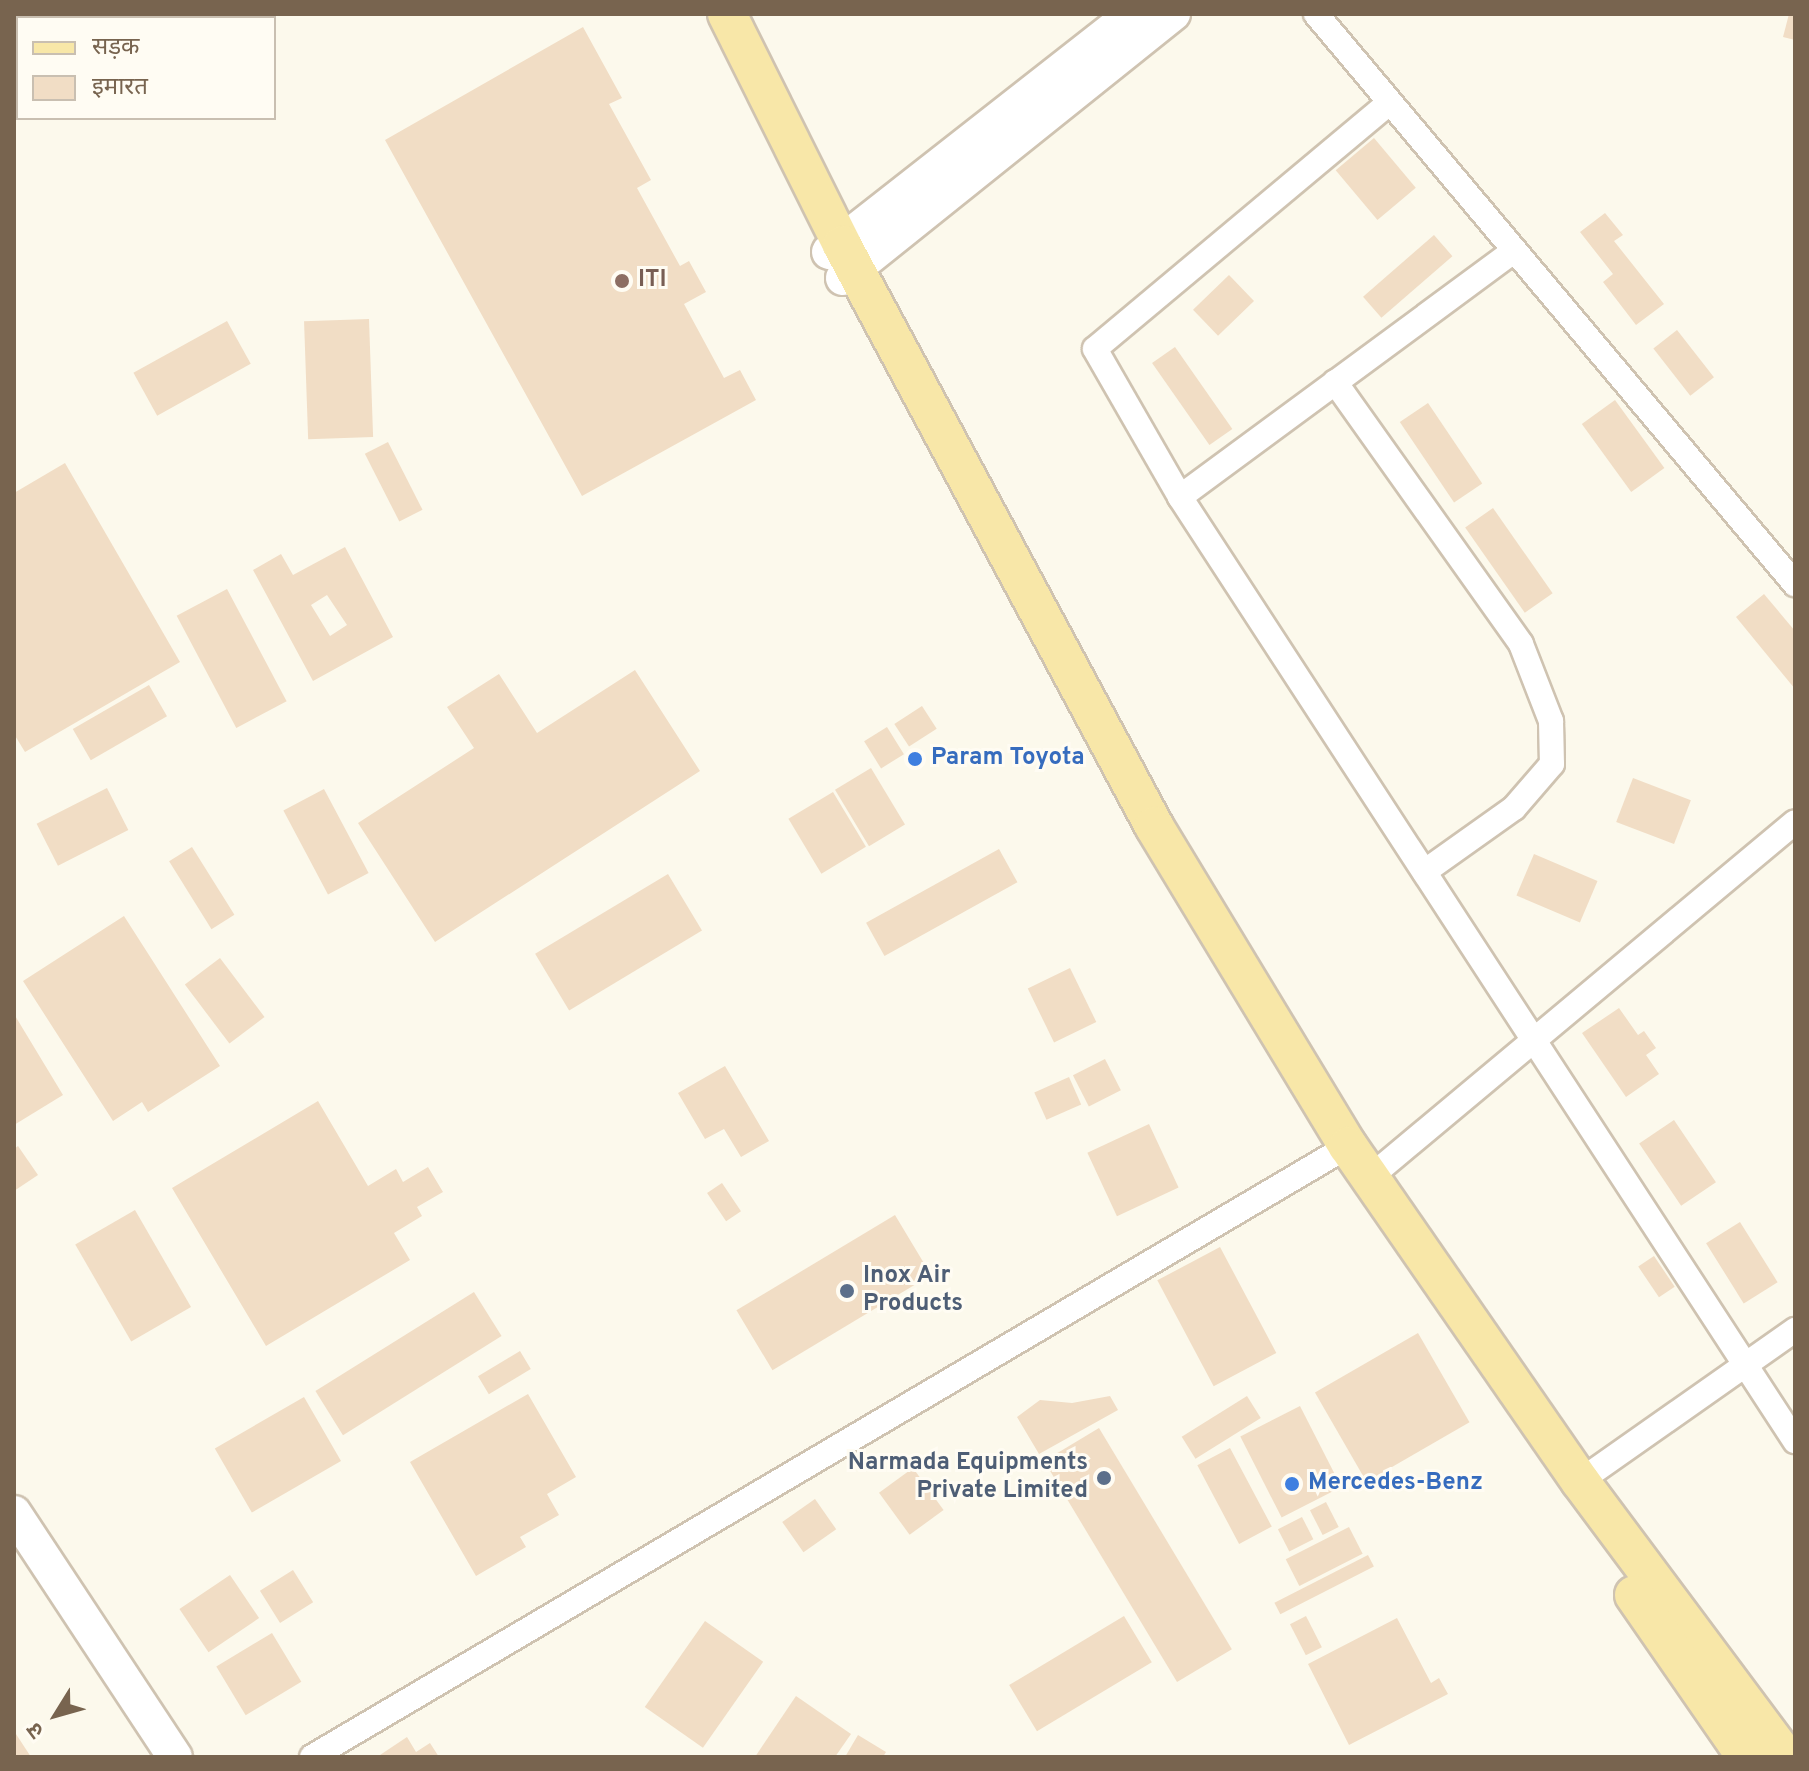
<!DOCTYPE html>
<html>
<head>
<meta charset="utf-8">
<style>
  body { margin:0 }
  #map { position:relative; width:1809px; height:1771px; overflow:hidden; background:#fcf9ec; font-family:Overpass,"Noto Sans Devanagari",sans-serif }
  div>[style] { position:absolute }
  [style*='--x'] { left:calc(var(--x)*1px); top:calc(var(--y)*1px); width:calc(var(--w)*1px); rotate:calc(var(--a)*1deg) }
  .building>* { inset:0; background:#f1ddc5; transform-origin:0 0 }
  .roads { filter:drop-shadow(2px 0 #cfc3b1) drop-shadow(-2px 0 #cfc3b1) drop-shadow(0 2px #cfc3b1) drop-shadow(0 -2px #cfc3b1) }
  .street>* { height:24px; margin:-12px; padding:0 12px; transform-origin:12px; border-radius:12px; background:#fff }
  .secondary>* { height:34px; margin:-17px; padding:0 17px; transform-origin:17px; border-radius:17px; background:#fff }
  .primary>* { height:38px; margin:-19px; padding:0 19px; transform-origin:19px; border-radius:19px; background:#f8e7a8 }
  .dots>* { width:22px; height:22px; translate:-50% -50%; box-sizing:border-box; border:4px solid #fffcf3; border-radius:50% }
  span { translate:-50% -50%; white-space:nowrap; text-align:center; line-height:1.15; -webkit-text-stroke:6px #fffcf3; paint-order:stroke }
  .education-label { font-size:24px; color:#785e54; font-weight:700 }
  .left { translate:0 -50%; text-align:left }
  .shop-label { font-size:24px; color:#366cbe; font-weight:700 }
  .service-label { font-size:24px; color:#4e5e75; font-weight:700 }
  .right { translate:-100% -50%; text-align:right }
  .frame { position:absolute; inset:0; border:16px solid #78644f; pointer-events:none }
  .legend { position:absolute; left:16px; top:16px; width:260px; height:104px; box-sizing:border-box; background:#fffcf3; border:2px solid #c9bfb1; margin:0; padding:10px 14px; list-style:none; font-size:24px; color:#78644f }
  .legend li { display:flex; align-items:center; gap:16px; height:40px }
  .legend b { width:40px; border:2px solid #c9bfb1 }
  .north { position:absolute; left:16px; top:1675px; width:80px; height:80px; -webkit-text-stroke:6px #fffcf3; paint-order:stroke; rotate:233deg; font-size:22px; font-weight:700; line-height:32px; text-align:center; color:#78644f }
  .north::after { content:''; display:block; margin:auto; width:28px; height:36px; background:#78644f; clip-path:polygon(50% 0,100% 100%,50% 72%,0 100%) }
</style>
</head>
<body>
<div id="map">
  <div class="building">
    <i style="clip-path:polygon(1789px 14px,1795px 14px,1795px 40px,1783px 37px)"></i>
    <i style="clip-path:polygon(583px 27px,622px 98px,609px 104px,651px 180px,637px 188px,680px 266px,689px 261px,706px 292px,684px 304px,724px 378px,740px 370px,756px 400px,582px 496px,385px 140px)"></i>
    <i style="left:1374px;top:138px;width:65px;height:50px;rotate:50deg"></i>
    <i style="clip-path:polygon(1605px 213px,1623px 235px,1614px 241px,1664px 304px,1636px 325px,1603px 282px,1613px 274px,1580px 232px)"></i>
    <i style="left:1434px;top:235px;width:28px;height:94px;rotate:49deg"></i>
    <i style="left:1229px;top:275px;width:36px;height:50px;rotate:46deg"></i>
    <i style="left:369px;top:319px;width:118px;height:65px;rotate:88deg"></i>
    <i style="left:227px;top:321px;width:49px;height:107px;rotate:61deg"></i>
    <i style="left:1677px;top:330px;width:60px;height:30px;rotate:52deg"></i>
    <i style="left:1175px;top:347px;width:100px;height:28px;rotate:55deg"></i>
    <i style="left:1615px;top:400px;width:84px;height:41px;rotate:54deg"></i>
    <i style="left:1428px;top:403px;width:97px;height:34px;rotate:56deg"></i>
    <i style="left:388px;top:442px;width:76px;height:26px;rotate:63deg"></i>
    <i style="clip-path:polygon(65px 463px,180px 662px,25px 752px,14px 734px,14px 493px)"></i>
    <i style="left:1493px;top:508px;width:104px;height:34px;rotate:55deg"></i>
    <i style="clip-path:polygon(evenodd,345px 547px,393px 637px,313px 681px,253px 570px,281px 554px,293px 575px,345px 547px,327px 595px,347px 625px,330px 636px,311px 605px,327px 595px)"></i>
    <i style="left:227px;top:589px;width:127px;height:57px;rotate:62deg"></i>
    <i style="clip-path:polygon(1764px 594px,1795px 631px,1795px 689px,1736px 617px)"></i>
    <i style="clip-path:polygon(635px 670px,700px 771px,435px 942px,358px 823px,474px 748px,447px 707px,499px 674px,537px 733px)"></i>
    <i style="left:149px;top:685px;width:36px;height:88px;rotate:60deg"></i>
    <i style="left:922px;top:706px;width:27px;height:33px;rotate:57deg"></i>
    <i style="left:887px;top:727px;width:32px;height:27px;rotate:58deg"></i>
    <i style="left:871px;top:768px;width:66px;height:42px;rotate:59deg"></i>
    <i style="left:1633px;top:778px;width:62px;height:47px;rotate:21deg"></i>
    <i style="left:107px;top:788px;width:47px;height:79px;rotate:63deg"></i>
    <i style="left:324px;top:789px;width:95px;height:46px;rotate:62deg"></i>
    <i style="left:833px;top:792px;width:64px;height:52px;rotate:59deg"></i>
    <i style="left:192px;top:847px;width:80px;height:27px;rotate:58deg"></i>
    <i style="left:999px;top:849px;width:38px;height:152px;rotate:61deg"></i>
    <i style="left:1534px;top:854px;width:69px;height:45px;rotate:23deg"></i>
    <i style="left:668px;top:874px;width:66px;height:155px;rotate:59deg"></i>
    <i style="clip-path:polygon(124px 916px,220px 1066px,148px 1112px,142px 1102px,113px 1121px,23px 981px)"></i>
    <i style="left:220px;top:958px;width:74px;height:44px;rotate:53deg"></i>
    <i style="left:1070px;top:968px;width:60px;height:47px;rotate:64deg"></i>
    <i style="clip-path:polygon(1619px 1008px,1638px 1035px,1644px 1031px,1656px 1048px,1646px 1055px,1659px 1074px,1626px 1097px,1582px 1033px)"></i>
    <i style="clip-path:polygon(14px 1014px,63px 1095px,14px 1125px)"></i>
    <i style="left:1105px;top:1059px;width:35px;height:36px;rotate:63deg"></i>
    <i style="clip-path:polygon(725px 1066px,769px 1141px,741px 1157px,724px 1129px,705px 1139px,678px 1093px)"></i>
    <i style="left:1069px;top:1077px;width:30px;height:38px;rotate:66deg"></i>
    <i style="clip-path:polygon(318px 1101px,368px 1186px,396px 1169px,403px 1182px,428px 1167px,443px 1192px,417px 1207px,422px 1216px,394px 1233px,410px 1260px,266px 1346px,172px 1188px)"></i>
    <i style="left:1674px;top:1120px;width:75px;height:42px;rotate:56deg"></i>
    <i style="left:1149px;top:1124px;width:70px;height:68px;rotate:65deg"></i>
    <i style="clip-path:polygon(18px 1146px,38px 1175px,14px 1191px,14px 1149px)"></i>
    <i style="left:722px;top:1183px;width:34px;height:18px;rotate:56deg"></i>
    <i style="left:135px;top:1210px;width:112px;height:69px;rotate:60deg"></i>
    <i style="left:895px;top:1215px;width:70px;height:185px;rotate:59deg"></i>
    <i style="left:1740px;top:1222px;width:71px;height:40px;rotate:58deg"></i>
    <i style="left:1220px;top:1247px;width:120px;height:71px;rotate:62deg"></i>
    <i style="left:1654px;top:1256px;width:37px;height:19px;rotate:56deg"></i>
    <i style="left:474px;top:1292px;width:52px;height:187px;rotate:58deg"></i>
    <i style="left:1418px;top:1333px;width:103px;height:119px;rotate:60deg"></i>
    <i style="left:520px;top:1351px;width:21px;height:49px;rotate:59deg"></i>
    <i style="clip-path:polygon(528px 1394px,576px 1477px,547px 1494px,559px 1515px,520px 1537px,526px 1547px,476px 1576px,410px 1462px)"></i>
    <i style="clip-path:polygon(1110px 1396px,1118px 1410px,1039px 1454px,1017px 1417px,1040px 1400px,1072px 1403px)"></i>
    <i style="left:1247px;top:1396px;width:26px;height:77px;rotate:58deg"></i>
    <i style="left:304px;top:1397px;width:74px;height:103px;rotate:60deg"></i>
    <i style="left:1300px;top:1406px;width:91px;height:67px;rotate:63deg"></i>
    <i style="left:1099px;top:1428px;width:258px;height:64px;rotate:59deg"></i>
    <i style="left:1230px;top:1448px;width:89px;height:37px;rotate:62deg"></i>
    <i style="left:913px;top:1468px;width:52px;height:42px;rotate:54deg"></i>
    <i style="left:815px;top:1499px;width:37px;height:40px;rotate:55deg"></i>
    <i style="left:1326px;top:1502px;width:28px;height:18px;rotate:63deg"></i>
    <i style="left:1302px;top:1517px;width:25px;height:27px;rotate:63deg"></i>
    <i style="left:1349px;top:1527px;width:30px;height:71px;rotate:63deg"></i>
    <i style="left:1368px;top:1555px;width:13px;height:105px;rotate:63deg"></i>
    <i style="left:293px;top:1570px;width:38px;height:39px;rotate:58deg"></i>
    <i style="left:230px;top:1575px;width:52px;height:61px;rotate:56deg"></i>
    <i style="left:1124px;top:1616px;width:54px;height:134px;rotate:59deg"></i>
    <i style="left:1306px;top:1616px;width:35px;height:18px;rotate:63deg"></i>
    <i style="clip-path:polygon(1397px 1618px,1431px 1683px,1439px 1678px,1448px 1694px,1349px 1745px,1308px 1664px)"></i>
    <i style="left:705px;top:1621px;width:71px;height:105px;rotate:35deg"></i>
    <i style="left:272px;top:1633px;width:57px;height:65px;rotate:59deg"></i>
    <i style="clip-path:polygon(796px 1696px,851px 1734px,835px 1757px,755px 1757px)"></i>
    <i style="clip-path:polygon(14px 1731px,31px 1757px,14px 1757px)"></i>
    <i style="clip-path:polygon(858px 1735px,886px 1752px,883px 1757px,845px 1757px)"></i>
    <i style="clip-path:polygon(407px 1737px,416px 1752px,430px 1743px,439px 1757px,377px 1757px)"></i>
  </div>
  <div class="roads">
    <div class="street">
      <i style="--x:1316;--y:14;--w:745;--a:49.96"></i>
      <i style="--x:1389;--y:103;--w:383;--a:140.1"></i>
      <i style="--x:1095;--y:349;--w:171;--a:60.1"></i>
      <i style="--x:1180;--y:497;--w:1127;--a:56.92"></i>
      <i style="--x:1335;--y:382;--w:321;--a:54.6"></i>
      <i style="--x:1521;--y:644;--w:83;--a:68.7"></i>
      <i style="--x:1551;--y:721;--w:43;--a:88.7"></i>
      <i style="--x:1552;--y:764;--w:58;--a:130.8"></i>
      <i style="--x:1514;--y:808;--w:110;--a:144.6"></i>
      <i style="--x:1180;--y:497;--w:413;--a:-36.4"></i>
      <i style="--x:1369;--y:1178;--w:555;--a:-39.88"></i>
      <i style="--x:1580;--y:1481;--w:263;--a:-35.1"></i>
      <i style="--x:312;--y:1757;--w:1203;--a:-30.53"></i>
    </div>
    <div class="secondary">
      <i style="--x:829;--y:252;--w:385;--a:-38.1"></i>
      <i style="--x:843;--y:278;--w:423;--a:-38.7"></i>
      <i style="--x:14;--y:1513;--w:292;--a:56.6"></i>
    </div>
    <div class="primary">
      <i style="--x:727;--y:14;--w:258;--a:63.5"></i>
      <i style="--x:842;--y:245;--w:659;--a:61.76"></i>
      <i style="--x:1154;--y:826;--w:374;--a:58.8"></i>
      <i style="--x:1348;--y:1146;--w:407;--a:55.3"></i>
      <i style="--x:1580;--y:1481;--w:344;--a:53.3"></i>
      <i style="--x:1634;--y:1595;--w:197;--a:55.3"></i>
    </div>
  </div>
  <div class="dots">
    <i style="left:622px;top:281px;background:#8d6e63"></i>
    <i style="left:915px;top:759px;background:#3f7fe0"></i>
    <i style="left:847px;top:1291px;background:#5c6f8a"></i>
    <i style="left:1104px;top:1478px;background:#5c6f8a"></i>
    <i style="left:1292px;top:1484px;background:#3f7fe0"></i>
  </div>
  <div class="education-label">
    <span class="left" style="left:638px;top:281px">ITI</span>
  </div>
  <div class="shop-label">
    <span class="left" style="left:931px;top:759px">Param Toyota</span>
    <span class="left" style="left:1308px;top:1484px">Mercedes-Benz</span>
  </div>
  <div class="service-label">
    <span class="left" style="left:863px;top:1291px">Inox Air<br>Products</span>
    <span class="right" style="left:1088px;top:1478px">Narmada Equipments<br>Private Limited</span>
  </div>
  <div class="frame"></div>
  <ul class="legend">
  <li><b style="height:10px;background:#f8e7a8"></b>सड़क</li>
  <li><b style="height:22px;background:#f1ddc5"></b>इमारत</li>
  </ul>
  <div class="north">उ</div>
</div>
</body>
</html>
